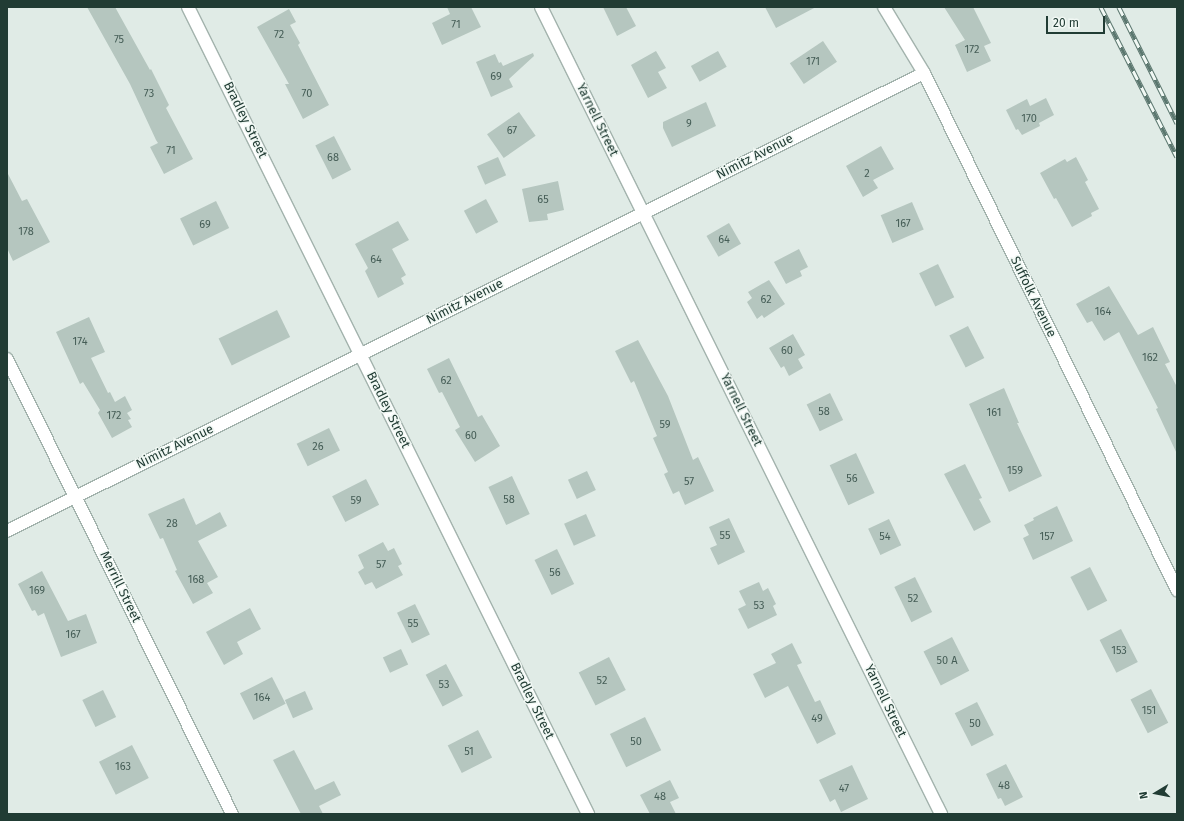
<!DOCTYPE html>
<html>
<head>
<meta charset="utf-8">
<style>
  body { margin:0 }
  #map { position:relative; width:1184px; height:821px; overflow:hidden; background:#e0ebe6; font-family:"Fira Sans",sans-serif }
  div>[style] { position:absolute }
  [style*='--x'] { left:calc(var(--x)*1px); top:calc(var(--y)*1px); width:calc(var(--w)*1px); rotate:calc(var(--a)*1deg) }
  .building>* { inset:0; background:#b5c6bf; transform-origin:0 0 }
  .roads { filter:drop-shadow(1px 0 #a3b3ad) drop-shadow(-1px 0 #a3b3ad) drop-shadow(0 1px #a3b3ad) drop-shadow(0 -1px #a3b3ad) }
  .street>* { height:12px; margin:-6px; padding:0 6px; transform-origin:6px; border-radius:6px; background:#fff }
  .secondary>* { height:12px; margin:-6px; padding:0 6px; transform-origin:6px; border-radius:6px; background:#fff }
  .rail>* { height:4.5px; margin-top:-2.25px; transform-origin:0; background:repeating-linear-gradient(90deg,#f1f8f4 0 9px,#5b776f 0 18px); box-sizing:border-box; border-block:1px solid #5b776f }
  span { translate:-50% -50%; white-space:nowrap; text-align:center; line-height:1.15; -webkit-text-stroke:3px #f1f8f4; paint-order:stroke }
  .number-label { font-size:11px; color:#465e57 }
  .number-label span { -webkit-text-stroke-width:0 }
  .street-label { font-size:13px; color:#213c34 }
  .frame { position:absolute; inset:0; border:8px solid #213c34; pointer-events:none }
  .north { position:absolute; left:1136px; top:773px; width:40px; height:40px; -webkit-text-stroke:3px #f1f8f4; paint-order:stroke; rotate:260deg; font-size:11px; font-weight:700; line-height:16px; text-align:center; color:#213c34 }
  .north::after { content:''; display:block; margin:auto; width:14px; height:18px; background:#213c34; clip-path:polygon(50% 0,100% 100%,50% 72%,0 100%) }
  .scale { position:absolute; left:1046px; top:16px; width:59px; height:18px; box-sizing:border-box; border:2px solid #213c34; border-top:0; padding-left:5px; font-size:12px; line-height:14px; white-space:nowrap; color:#213c34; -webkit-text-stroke:3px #f1f8f4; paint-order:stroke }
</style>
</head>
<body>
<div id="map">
  <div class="building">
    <i style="clip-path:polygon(87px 7px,115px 7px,150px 70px,151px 69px,169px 105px,166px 108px,193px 159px,164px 174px,150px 147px,158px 143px,156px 140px,130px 84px)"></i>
    <i style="clip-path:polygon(447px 7px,471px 7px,481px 27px,442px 45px,432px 23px,450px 14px)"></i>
    <i style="clip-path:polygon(603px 7px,626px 7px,636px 26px,617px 36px)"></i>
    <i style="clip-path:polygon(765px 7px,816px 7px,776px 28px)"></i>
    <i style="clip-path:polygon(944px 7px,973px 7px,991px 43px,984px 46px,991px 61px,967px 72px,955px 45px,965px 40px)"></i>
    <i style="clip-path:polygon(289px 9px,296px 22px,290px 25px,300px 43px,298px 45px,329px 105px,303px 119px,285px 84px,289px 84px,257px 27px)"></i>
    <i style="left:823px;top:41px;width:25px;height:40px;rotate:56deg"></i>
    <i style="clip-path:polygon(656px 51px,666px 68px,658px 72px,667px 88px,648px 98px,631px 65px)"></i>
    <i style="left:718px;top:51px;width:18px;height:31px;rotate:61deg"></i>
    <i style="clip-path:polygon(533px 53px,534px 56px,509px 79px,513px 87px,491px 97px,476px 62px,495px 54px,499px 63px,501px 62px,503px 66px)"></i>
    <i style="clip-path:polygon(1046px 98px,1054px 115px,1039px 123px,1040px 126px,1022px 135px,1018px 129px,1016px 130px,1006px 110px,1027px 99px,1030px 106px)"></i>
    <i style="clip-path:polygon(706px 102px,716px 126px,672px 147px,663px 128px,663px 122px)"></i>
    <i style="left:519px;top:112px;width:29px;height:39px;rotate:55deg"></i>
    <i style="left:334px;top:136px;width:38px;height:21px;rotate:63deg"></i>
    <i style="clip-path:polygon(881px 146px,894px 169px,873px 180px,878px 188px,863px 197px,846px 166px)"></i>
    <i style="left:498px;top:157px;width:20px;height:23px;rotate:66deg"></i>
    <i style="clip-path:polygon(1076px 157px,1088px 180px,1085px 182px,1099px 209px,1091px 213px,1092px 216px,1072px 227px,1056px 198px,1054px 199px,1040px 173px,1065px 159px,1067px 162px)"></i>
    <i style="clip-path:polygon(7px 172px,22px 201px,27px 199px,50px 242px,13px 261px,7px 248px)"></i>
    <i style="clip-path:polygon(558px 181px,564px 210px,547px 214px,548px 220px,529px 222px,522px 189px)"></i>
    <i style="left:486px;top:199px;width:26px;height:25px;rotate:62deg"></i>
    <i style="left:216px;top:201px;width:30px;height:40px;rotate:64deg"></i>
    <i style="left:912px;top:202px;width:30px;height:34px;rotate:67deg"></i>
    <i style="clip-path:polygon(398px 221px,409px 240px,392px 249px,406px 275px,401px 278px,404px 284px,378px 298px,365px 271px,368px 268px,355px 244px)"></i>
    <i style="left:729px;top:223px;width:24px;height:26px;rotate:60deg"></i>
    <i style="clip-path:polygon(799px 249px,808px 267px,800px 271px,802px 276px,786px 284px,774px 262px)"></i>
    <i style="left:938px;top:264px;width:37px;height:21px;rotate:64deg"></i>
    <i style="clip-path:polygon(769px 280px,785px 304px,764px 318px,762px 315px,757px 319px,747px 302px,752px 298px,748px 292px)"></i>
    <i style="clip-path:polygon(1109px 286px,1138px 335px,1153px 327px,1170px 362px,1165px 364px,1177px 387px,1177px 454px,1156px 409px,1158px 408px,1119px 332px,1104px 341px,1092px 321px,1087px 323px,1076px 304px)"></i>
    <i style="left:277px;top:310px;width:30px;height:65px;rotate:64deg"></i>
    <i style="clip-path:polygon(89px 317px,105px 352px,91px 358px,108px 393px,110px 392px,115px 402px,125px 396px,132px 410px,127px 413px,131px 419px,128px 420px,132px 427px,112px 438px,98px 413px,100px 410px,83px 382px,80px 384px,56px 332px)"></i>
    <i style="left:968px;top:326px;width:36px;height:21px;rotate:63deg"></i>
    <i style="clip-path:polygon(793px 334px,805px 355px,798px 359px,803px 368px,789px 376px,784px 366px,781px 368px,769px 348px)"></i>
    <i style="clip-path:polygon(638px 340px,668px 396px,693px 460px,698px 457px,714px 491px,685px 505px,679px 491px,673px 494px,664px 474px,668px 472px,653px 438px,657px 436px,634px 381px,631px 383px,615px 351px)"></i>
    <i style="clip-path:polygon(449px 358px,478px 417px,482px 415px,500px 446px,475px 462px,455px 430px,460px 427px,442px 392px,439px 393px,427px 369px)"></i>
    <i style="clip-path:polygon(1004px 388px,1019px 423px,1017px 423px,1042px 476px,1009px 492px,969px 404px)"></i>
    <i style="left:830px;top:393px;width:30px;height:26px;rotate:64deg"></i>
    <i style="left:329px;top:428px;width:25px;height:36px;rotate:64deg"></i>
    <i style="left:856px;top:453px;width:44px;height:29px;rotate:65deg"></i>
    <i style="clip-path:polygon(965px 464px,982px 498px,979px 499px,991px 522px,974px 531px,944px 474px)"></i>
    <i style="left:587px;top:471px;width:21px;height:21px;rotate:65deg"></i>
    <i style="left:512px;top:476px;width:42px;height:26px;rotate:65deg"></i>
    <i style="left:366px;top:479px;width:29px;height:38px;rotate:63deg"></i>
    <i style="clip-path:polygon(184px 498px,196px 525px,220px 512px,227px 526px,198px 541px,218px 577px,207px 583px,213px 593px,193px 604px,175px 571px,177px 570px,163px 538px,160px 539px,148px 514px)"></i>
    <i style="clip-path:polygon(1057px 506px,1073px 541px,1033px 560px,1023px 538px,1029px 535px,1024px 525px,1034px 520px,1033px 518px)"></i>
    <i style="left:586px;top:514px;width:24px;height:24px;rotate:66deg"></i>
    <i style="clip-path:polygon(729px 518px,745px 552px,718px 565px,710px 548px,717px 545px,709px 527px)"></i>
    <i style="left:889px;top:519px;width:29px;height:23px;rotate:65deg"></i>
    <i style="clip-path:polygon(383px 542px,388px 551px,394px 548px,402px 564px,398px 566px,403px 575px,376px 589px,372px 582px,365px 585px,358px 572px,364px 568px,358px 555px)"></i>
    <i style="left:557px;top:549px;width:39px;height:25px;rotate:64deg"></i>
    <i style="left:1090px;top:567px;width:38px;height:22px;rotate:63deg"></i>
    <i style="clip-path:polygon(42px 571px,68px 621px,86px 614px,97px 643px,61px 657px,44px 613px,38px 616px,35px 610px,32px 611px,18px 584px)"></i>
    <i style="left:915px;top:577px;width:39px;height:23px;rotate:64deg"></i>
    <i style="clip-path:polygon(759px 582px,763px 591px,768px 588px,776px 604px,773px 606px,777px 615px,748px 629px,738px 609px,746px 605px,739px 591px)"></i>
    <i style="left:415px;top:604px;width:34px;height:20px;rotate:64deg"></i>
    <i style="clip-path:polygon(250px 608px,261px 629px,237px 642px,243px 654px,224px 665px,206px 632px)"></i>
    <i style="left:1121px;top:629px;width:37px;height:24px;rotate:63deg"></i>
    <i style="left:952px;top:637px;width:38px;height:32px;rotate:63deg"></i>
    <i style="clip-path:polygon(792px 643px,802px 663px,797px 665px,815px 702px,820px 700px,836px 734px,817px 744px,788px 686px,765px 698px,753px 674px,776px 663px,771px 654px)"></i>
    <i style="left:401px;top:649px;width:17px;height:20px;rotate:65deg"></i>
    <i style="left:609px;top:657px;width:37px;height:34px;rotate:63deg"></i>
    <i style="left:446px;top:664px;width:36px;height:23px;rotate:62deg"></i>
    <i style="left:272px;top:677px;width:30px;height:36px;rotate:63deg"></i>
    <i style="left:1151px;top:689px;width:38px;height:23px;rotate:63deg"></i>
    <i style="left:103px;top:690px;width:30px;height:23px;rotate:64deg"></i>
    <i style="left:305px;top:691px;width:20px;height:22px;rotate:66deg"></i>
    <i style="left:977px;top:702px;width:37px;height:25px;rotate:63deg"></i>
    <i style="left:645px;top:717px;width:37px;height:39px;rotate:64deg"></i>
    <i style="left:478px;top:730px;width:31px;height:34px;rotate:63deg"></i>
    <i style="left:132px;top:745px;width:37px;height:37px;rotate:63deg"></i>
    <i style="clip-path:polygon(294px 750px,315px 790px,334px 781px,341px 795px,319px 806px,323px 814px,301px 814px,273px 760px)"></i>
    <i style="clip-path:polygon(1006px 764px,1023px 797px,1005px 806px,1001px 798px,998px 799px,986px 774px)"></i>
    <i style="clip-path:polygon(852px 765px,868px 799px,841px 812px,835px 799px,830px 802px,819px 780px)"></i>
    <i style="clip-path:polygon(670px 780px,679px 798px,670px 802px,676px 814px,650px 814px,640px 795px)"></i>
  </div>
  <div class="roads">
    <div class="street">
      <i style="--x:188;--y:7;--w:901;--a:63.63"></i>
      <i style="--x:541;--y:7;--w:901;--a:63.63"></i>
      <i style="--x:7;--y:359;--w:508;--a:63.69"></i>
      <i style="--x:7;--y:531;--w:1025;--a:-26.54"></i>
    </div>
    <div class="secondary">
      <i style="--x:884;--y:7;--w:77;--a:58.8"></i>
      <i style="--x:924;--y:73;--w:576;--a:63.92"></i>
    </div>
  </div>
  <div class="rail">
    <i style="--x:1101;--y:7;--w:168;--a:63.1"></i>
    <i style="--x:1119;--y:7;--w:130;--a:63.4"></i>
  </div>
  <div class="number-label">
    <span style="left:456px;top:25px">71</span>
    <span style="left:279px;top:35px">72</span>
    <span style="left:119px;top:40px">75</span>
    <span style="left:972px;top:50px">172</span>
    <span style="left:813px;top:62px">171</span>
    <span style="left:496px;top:77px">69</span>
    <span style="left:149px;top:94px">73</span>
    <span style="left:307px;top:94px">70</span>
    <span style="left:1029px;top:119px">170</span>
    <span style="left:689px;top:124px">9</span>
    <span style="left:512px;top:131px">67</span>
    <span style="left:171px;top:151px">71</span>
    <span style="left:333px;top:158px">68</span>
    <span style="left:867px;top:174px">2</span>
    <span style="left:543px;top:200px">65</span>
    <span style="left:903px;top:224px">167</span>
    <span style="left:205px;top:225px">69</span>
    <span style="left:26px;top:232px">178</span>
    <span style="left:724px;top:240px">64</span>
    <span style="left:376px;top:260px">64</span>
    <span style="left:766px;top:300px">62</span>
    <span style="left:1103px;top:312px">164</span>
    <span style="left:80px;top:342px">174</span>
    <span style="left:787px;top:351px">60</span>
    <span style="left:1150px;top:358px">162</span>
    <span style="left:446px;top:381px">62</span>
    <span style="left:824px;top:412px">58</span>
    <span style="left:994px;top:413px">161</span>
    <span style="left:114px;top:416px">172</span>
    <span style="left:665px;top:425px">59</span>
    <span style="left:471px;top:436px">60</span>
    <span style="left:318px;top:447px">26</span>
    <span style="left:1015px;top:471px">159</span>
    <span style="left:852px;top:479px">56</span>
    <span style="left:689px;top:482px">57</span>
    <span style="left:509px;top:500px">58</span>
    <span style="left:356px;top:501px">59</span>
    <span style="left:172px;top:524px">28</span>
    <span style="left:725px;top:536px">55</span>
    <span style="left:885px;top:537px">54</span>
    <span style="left:1047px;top:537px">157</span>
    <span style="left:381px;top:565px">57</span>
    <span style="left:555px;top:573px">56</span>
    <span style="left:196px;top:580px">168</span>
    <span style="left:37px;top:591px">169</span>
    <span style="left:913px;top:599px">52</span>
    <span style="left:759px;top:606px">53</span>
    <span style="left:413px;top:624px">55</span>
    <span style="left:73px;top:635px">167</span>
    <span style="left:1119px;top:651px">153</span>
    <span style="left:947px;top:661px">50 A</span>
    <span style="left:602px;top:681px">52</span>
    <span style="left:444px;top:685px">53</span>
    <span style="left:262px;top:698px">164</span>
    <span style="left:1149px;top:711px">151</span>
    <span style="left:817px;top:719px">49</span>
    <span style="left:975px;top:724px">50</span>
    <span style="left:636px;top:742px">50</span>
    <span style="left:469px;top:752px">51</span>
    <span style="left:123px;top:767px">163</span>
    <span style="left:1004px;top:786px">48</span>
    <span style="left:844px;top:789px">47</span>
    <span style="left:660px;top:797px">48</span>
  </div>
  <div class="street-label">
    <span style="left:245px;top:120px;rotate:64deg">Bradley Street</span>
    <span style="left:597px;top:120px;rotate:64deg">Yarnell Street</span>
    <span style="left:755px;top:157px;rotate:-27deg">Nimitz Avenue</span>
    <span style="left:1033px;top:297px;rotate:64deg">Suffolk Avenue</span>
    <span style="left:465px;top:302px;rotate:-27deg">Nimitz Avenue</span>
    <span style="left:388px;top:410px;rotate:64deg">Bradley Street</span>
    <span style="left:741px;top:410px;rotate:64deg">Yarnell Street</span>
    <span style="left:175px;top:447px;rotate:-26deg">Nimitz Avenue</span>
    <span style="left:120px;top:587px;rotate:64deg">Merrill Street</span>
    <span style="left:532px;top:701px;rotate:64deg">Bradley Street</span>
    <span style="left:885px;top:701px;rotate:64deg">Yarnell Street</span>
  </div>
  <div class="frame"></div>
  <div class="north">N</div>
  <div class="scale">20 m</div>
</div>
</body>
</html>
